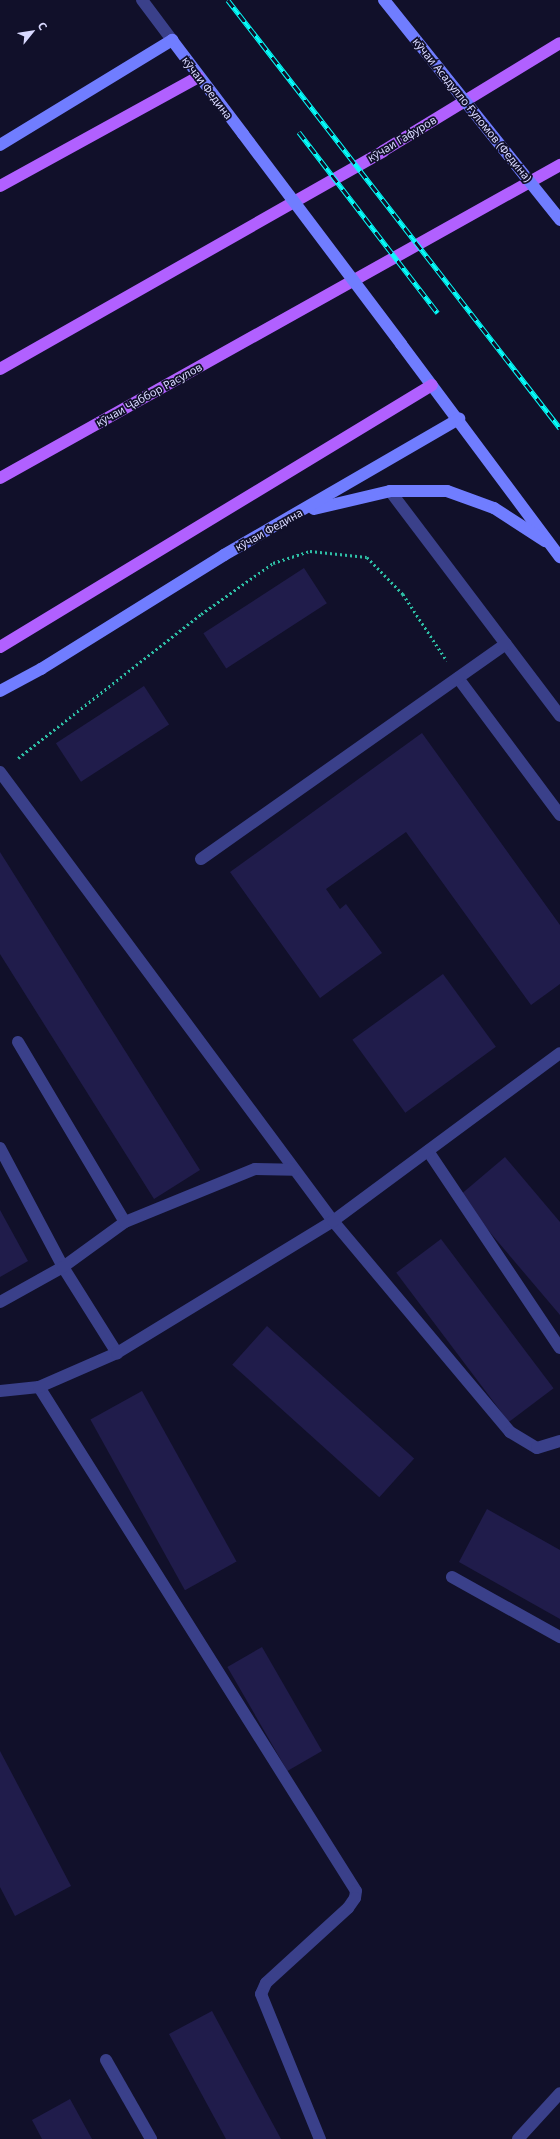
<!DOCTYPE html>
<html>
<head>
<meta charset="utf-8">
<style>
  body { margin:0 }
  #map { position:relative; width:560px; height:2139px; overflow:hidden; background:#11102a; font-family:"Noto Sans",sans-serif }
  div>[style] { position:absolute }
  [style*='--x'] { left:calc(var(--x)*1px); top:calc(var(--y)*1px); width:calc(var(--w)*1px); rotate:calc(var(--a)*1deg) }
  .building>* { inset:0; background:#201c4b; transform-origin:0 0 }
  .path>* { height:2.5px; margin-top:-1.25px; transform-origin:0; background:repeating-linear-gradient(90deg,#2ebea5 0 2px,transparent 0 5px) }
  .lane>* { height:12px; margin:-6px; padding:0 6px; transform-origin:6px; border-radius:6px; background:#3a408a }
  .street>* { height:12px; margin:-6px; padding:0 6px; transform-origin:6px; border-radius:6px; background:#3a408a }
  .secondary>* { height:12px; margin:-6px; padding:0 6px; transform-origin:6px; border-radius:6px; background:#707dff }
  .primary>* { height:12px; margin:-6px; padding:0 6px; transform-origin:6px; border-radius:6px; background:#b160ff }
  .rail>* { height:4.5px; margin-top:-2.25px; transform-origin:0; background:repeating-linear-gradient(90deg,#11102a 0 9px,#05fffb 0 18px); box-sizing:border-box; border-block:1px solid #05fffb }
  .secondary-bridge>* { height:12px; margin:-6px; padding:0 6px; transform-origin:6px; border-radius:6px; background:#707dff }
  span { translate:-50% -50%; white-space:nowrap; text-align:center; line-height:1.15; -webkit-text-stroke:3.5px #11102a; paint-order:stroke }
  .street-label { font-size:11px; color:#d9d9ff }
  .north { position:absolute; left:12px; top:12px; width:40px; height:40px; -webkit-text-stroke:3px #11102a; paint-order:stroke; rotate:60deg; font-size:11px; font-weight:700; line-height:16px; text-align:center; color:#d9d9ff }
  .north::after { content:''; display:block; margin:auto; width:14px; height:18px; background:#d9d9ff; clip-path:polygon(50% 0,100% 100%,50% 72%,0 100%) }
</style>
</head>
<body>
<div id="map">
  <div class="building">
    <i style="left:304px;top:568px;width:42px;height:120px;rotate:57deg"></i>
    <i style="left:144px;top:686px;width:46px;height:105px;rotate:57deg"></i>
    <i style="clip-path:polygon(422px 733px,560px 925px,560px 984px,531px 1005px,406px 832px,326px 889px,340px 909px,346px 904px,382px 953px,320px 998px,230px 872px)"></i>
    <i style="clip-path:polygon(0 852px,200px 1170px,154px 1199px,0 954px)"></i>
    <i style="left:443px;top:974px;width:90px;height:112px;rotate:54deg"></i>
    <i style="clip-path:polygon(505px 1157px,560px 1222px,560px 1315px,459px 1196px)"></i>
    <i style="clip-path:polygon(0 1210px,28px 1261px,0 1277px)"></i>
    <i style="left:441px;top:1239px;width:187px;height:56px;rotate:53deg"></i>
    <i style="left:267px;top:1326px;width:198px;height:52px;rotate:42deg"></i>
    <i style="left:142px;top:1391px;width:195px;height:59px;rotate:61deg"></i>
    <i style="clip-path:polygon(487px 1509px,560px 1550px,560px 1619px,459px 1562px)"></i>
    <i style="left:262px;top:1647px;width:120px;height:40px;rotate:60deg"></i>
    <i style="clip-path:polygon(0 1751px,71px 1886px,15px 1916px,0 1887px)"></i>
    <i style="clip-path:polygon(212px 2011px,281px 2139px,226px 2139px,169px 2034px)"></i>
    <i style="clip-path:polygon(70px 2099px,92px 2139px,42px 2139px,32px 2120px)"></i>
  </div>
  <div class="path">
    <i style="--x:18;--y:758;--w:233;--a:-38.2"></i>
    <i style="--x:201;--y:614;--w:88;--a:-35.3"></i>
    <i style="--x:273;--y:563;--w:39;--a:-18"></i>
    <i style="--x:310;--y:551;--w:57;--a:6"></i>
    <i style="--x:367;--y:557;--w:52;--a:45.8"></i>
    <i style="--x:403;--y:594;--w:80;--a:56.7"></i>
  </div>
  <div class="lane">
    <i style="--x:390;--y:491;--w:282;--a:52.9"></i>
    <i style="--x:458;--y:678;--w:171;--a:53.3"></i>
    <i style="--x:0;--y:772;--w:559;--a:53.44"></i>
    <i style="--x:333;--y:1221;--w:275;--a:50"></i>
    <i style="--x:510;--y:1432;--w:31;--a:31"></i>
    <i style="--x:537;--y:1448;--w:24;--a:-17"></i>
    <i style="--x:201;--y:859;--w:373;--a:-35.2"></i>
    <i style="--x:18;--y:1042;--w:209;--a:59.3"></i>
    <i style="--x:0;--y:1148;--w:135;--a:62.1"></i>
    <i style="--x:63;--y:1267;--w:102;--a:57.9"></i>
    <i style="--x:428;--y:1151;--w:237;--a:56.2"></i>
    <i style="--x:0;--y:1302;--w:72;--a:-29.1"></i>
    <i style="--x:63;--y:1267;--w:77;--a:-36"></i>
    <i style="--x:125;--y:1222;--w:140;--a:-22.2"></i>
    <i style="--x:255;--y:1169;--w:39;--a:1"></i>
    <i style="--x:39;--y:1387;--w:595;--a:57.83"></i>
    <i style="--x:356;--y:1891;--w:7;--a:98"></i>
    <i style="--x:355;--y:1898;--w:12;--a:125"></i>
    <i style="--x:348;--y:1908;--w:111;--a:137.6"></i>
    <i style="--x:266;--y:1983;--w:12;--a:114"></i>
    <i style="--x:261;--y:1994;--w:157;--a:67.9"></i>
    <i style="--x:0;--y:1391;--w:39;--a:-6"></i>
    <i style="--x:39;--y:1387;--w:85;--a:-23.6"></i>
    <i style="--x:117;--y:1353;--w:253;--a:-31.4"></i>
    <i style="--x:333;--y:1221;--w:282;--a:-36.5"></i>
    <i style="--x:452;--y:1577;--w:124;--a:29.1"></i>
    <i style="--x:106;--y:2060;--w:91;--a:60.3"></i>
    <i style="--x:518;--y:2139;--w:62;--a:-47.6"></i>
  </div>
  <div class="street">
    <i style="--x:142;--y:0;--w:50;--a:53.1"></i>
  </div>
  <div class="secondary">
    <i style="--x:0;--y:145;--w:202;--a:-31.4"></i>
    <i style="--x:172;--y:40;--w:118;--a:52.9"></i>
    <i style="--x:401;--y:344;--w:266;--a:53.3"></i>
    <i style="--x:314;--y:509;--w:78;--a:-13.3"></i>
    <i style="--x:390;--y:491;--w:57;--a:0"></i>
    <i style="--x:447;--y:491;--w:50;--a:19.9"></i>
    <i style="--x:494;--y:508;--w:61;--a:32.9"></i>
    <i style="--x:0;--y:691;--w:47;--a:-28.2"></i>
    <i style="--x:41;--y:669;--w:216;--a:-31.9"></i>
    <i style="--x:224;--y:555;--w:272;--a:-30.1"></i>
  </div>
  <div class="primary">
    <i style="--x:0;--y:186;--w:226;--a:-28.8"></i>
    <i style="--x:0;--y:369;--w:441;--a:-29.6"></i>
    <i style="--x:383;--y:151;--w:207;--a:-31.4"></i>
    <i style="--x:0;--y:478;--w:642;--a:-29.2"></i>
    <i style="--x:0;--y:647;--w:505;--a:-31.24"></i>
  </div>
  <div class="rail">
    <i style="--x:228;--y:0;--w:542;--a:52.2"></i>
    <i style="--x:299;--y:132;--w:228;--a:52.5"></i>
  </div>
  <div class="secondary-bridge">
    <i style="--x:384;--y:0;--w:282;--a:51.3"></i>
    <i style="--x:243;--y:134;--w:263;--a:53"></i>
  </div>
  <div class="street-label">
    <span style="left:207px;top:88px;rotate:53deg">кӯчаи Федина</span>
    <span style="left:472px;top:110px;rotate:51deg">кӯчаи Асадулло Ғуломов (Федина)</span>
    <span style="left:402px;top:139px;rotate:-31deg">кӯчаи Гафуров</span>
    <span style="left:149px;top:395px;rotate:-29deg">кӯчаи Ҷаббор Расулов</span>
    <span style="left:269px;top:530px;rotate:-29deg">кӯчаи Федина</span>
  </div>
  <div class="north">С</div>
</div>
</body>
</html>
